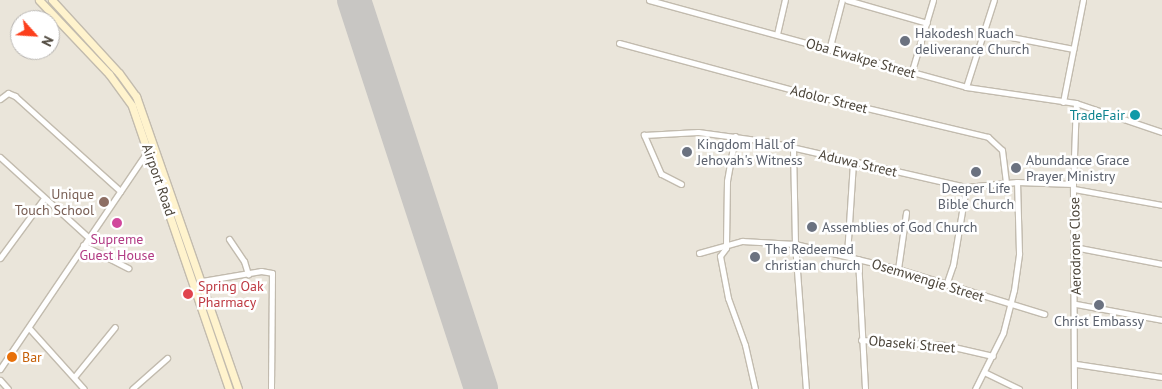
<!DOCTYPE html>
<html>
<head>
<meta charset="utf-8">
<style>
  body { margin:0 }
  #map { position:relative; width:1162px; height:389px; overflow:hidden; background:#f6f3ec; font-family:"PT Sans",sans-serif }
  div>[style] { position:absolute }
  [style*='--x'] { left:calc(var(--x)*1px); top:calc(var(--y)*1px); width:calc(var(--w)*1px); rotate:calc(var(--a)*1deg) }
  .residential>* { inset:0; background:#eae5da }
  .runway>* { height:34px; margin:-17px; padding:0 17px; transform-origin:17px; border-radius:17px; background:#c8c6c3 }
  .roads { filter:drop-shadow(1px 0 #c2bbae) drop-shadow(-1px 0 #c2bbae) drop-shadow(0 1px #c2bbae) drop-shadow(0 -1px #c2bbae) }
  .minor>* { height:5px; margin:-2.5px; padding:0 2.5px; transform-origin:2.5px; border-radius:2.5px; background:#fff }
  .secondary>* { height:7px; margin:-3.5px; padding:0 3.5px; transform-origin:3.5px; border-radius:3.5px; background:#fff3cd }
  .dots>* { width:14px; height:14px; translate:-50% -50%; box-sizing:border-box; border:2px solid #fff; border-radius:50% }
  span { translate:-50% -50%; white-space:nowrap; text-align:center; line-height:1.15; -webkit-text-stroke:5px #fff; paint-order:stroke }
  .worship-label { font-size:14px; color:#5b616d }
  .left { translate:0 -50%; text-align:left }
  .street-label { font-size:14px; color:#4b4439 }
  .culture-label { font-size:14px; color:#0d838f }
  .right { translate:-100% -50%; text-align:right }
  .education-label { font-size:14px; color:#785e54 }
  .hotel-label { font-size:14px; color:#b23c85 }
  .health-label { font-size:14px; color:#be3a42 }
  .food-label { font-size:14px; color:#c56008 }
  .north { position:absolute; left:10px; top:10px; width:50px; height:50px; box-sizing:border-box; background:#fff; border:1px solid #b7b4b0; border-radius:50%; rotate:116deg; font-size:14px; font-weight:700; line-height:20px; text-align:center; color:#4b4439 }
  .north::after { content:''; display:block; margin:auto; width:18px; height:22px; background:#fc3f1d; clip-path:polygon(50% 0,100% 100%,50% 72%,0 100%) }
</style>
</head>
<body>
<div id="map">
  <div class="residential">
    <i style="clip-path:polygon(evenodd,0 0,1162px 0,1162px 389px,0 389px,0 0,20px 20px,50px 20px,50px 50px,20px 50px,20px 20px)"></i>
  </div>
  <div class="runway">
    <i style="--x:354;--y:0;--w:409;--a:71.9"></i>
  </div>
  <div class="roads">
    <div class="minor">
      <i style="--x:649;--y:0;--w:329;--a:15.3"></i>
      <i style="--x:966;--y:87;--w:111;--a:8.3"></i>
      <i style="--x:1076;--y:103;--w:91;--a:18.6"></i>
      <i style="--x:847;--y:0;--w:83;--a:16"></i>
      <i style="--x:985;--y:32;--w:90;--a:10.9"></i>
      <i style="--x:777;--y:34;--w:35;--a:-77"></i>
      <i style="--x:619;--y:43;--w:196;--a:15.1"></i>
      <i style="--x:808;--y:94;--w:185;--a:13.4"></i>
      <i style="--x:988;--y:137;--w:19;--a:43"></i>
      <i style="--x:1002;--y:150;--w:34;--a:83"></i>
      <i style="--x:829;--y:50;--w:52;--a:-75.4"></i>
      <i style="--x:911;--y:74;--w:77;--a:-73.4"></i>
      <i style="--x:966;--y:87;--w:91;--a:-72.2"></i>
      <i style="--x:0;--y:99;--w:10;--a:-37"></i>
      <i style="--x:8;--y:93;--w:8;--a:23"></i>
      <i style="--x:15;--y:96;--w:142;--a:42.1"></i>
      <i style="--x:1063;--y:102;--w:104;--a:-78.9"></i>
      <i style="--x:735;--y:136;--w:46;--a:100.1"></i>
      <i style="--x:727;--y:181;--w:67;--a:90.9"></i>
      <i style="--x:726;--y:248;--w:10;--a:127"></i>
      <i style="--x:720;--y:256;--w:43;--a:79.2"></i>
      <i style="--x:728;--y:298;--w:50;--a:70.1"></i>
      <i style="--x:745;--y:345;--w:45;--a:77.2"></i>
      <i style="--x:793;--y:148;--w:96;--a:88.8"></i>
      <i style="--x:795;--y:244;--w:145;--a:85.7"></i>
      <i style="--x:0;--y:157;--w:119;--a:42.3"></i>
      <i style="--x:681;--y:184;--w:22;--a:-153"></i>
      <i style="--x:661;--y:174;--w:43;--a:-113.6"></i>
      <i style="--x:644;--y:135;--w:54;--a:-3.2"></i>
      <i style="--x:698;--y:132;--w:68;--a:7.7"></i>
      <i style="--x:765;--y:141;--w:206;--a:12.9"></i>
      <i style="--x:966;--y:187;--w:51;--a:-5.6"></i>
      <i style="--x:1017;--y:182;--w:56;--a:2"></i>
      <i style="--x:1074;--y:189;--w:89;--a:10.3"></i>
      <i style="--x:229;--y:239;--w:27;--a:56"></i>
      <i style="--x:244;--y:261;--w:14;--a:73"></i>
      <i style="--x:83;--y:245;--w:51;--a:27.1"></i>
      <i style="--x:1074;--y:247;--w:90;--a:10.9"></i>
      <i style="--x:699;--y:253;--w:45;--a:-15.6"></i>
      <i style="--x:742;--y:241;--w:53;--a:3.2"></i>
      <i style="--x:795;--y:244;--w:106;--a:13.6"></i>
      <i style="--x:898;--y:269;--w:153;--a:17.1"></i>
      <i style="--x:847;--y:255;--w:94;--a:-86.3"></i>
      <i style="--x:0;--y:258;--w:74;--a:-53.7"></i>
      <i style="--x:858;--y:259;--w:130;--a:86.9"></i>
      <i style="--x:898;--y:269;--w:57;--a:-81.9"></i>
      <i style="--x:202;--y:281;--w:60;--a:-9.6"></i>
      <i style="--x:261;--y:271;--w:11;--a:10"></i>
      <i style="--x:272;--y:273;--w:116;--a:90.5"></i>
      <i style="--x:946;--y:285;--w:21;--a:-71"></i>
      <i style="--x:953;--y:265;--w:79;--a:-80.5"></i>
      <i style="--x:1076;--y:304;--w:87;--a:10.5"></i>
      <i style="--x:29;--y:328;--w:82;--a:48"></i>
      <i style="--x:861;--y:340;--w:84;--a:3.4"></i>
      <i style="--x:945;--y:345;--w:49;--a:12.9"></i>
      <i style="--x:1076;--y:364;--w:87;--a:8.6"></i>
      <i style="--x:0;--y:369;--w:264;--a:-55.9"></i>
      <i style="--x:984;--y:372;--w:39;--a:26"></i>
      <i style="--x:75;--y:376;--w:63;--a:-50.8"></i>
      <i style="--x:0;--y:380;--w:12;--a:48"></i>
      <i style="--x:132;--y:389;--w:47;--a:-41.5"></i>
      <i style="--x:975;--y:389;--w:63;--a:-63.4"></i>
      <i style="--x:1003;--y:333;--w:44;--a:-75.7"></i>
      <i style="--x:1014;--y:290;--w:37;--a:-82"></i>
      <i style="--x:1019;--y:253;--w:71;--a:-91.6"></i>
      <i style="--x:1074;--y:389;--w:205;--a:-90.3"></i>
      <i style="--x:1073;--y:184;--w:81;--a:-87.9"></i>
    </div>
    <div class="secondary">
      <i style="--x:39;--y:0;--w:102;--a:46.6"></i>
      <i style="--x:109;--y:74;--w:39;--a:54"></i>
      <i style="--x:132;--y:106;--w:299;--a:71.1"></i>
      <i style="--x:52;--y:0;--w:99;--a:47.5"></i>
      <i style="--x:119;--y:73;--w:29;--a:54"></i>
      <i style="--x:136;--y:96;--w:310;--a:70.8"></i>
    </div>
  </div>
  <div class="dots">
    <i style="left:905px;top:41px;background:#6b7280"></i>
    <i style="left:1135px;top:115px;background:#0f9aa8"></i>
    <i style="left:687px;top:152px;background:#6b7280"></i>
    <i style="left:1016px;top:168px;background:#6b7280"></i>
    <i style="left:976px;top:172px;background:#6b7280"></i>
    <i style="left:104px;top:202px;background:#8d6e63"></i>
    <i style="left:117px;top:223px;background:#d1479c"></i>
    <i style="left:812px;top:227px;background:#6b7280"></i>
    <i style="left:755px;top:257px;background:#6b7280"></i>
    <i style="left:188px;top:294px;background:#e0444e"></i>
    <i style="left:1099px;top:305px;background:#6b7280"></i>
    <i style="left:12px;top:357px;background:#e8710a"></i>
  </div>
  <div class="worship-label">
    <span class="left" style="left:915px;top:41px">Hakodesh Ruach<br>deliverance Church</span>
    <span class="left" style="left:697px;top:152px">Kingdom Hall of<br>Jehovah's Witness</span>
    <span class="left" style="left:1026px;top:168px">Abundance Grace<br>Prayer Ministry</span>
    <span style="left:976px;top:196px">Deeper Life<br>Bible Church</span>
    <span class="left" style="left:822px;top:227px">Assemblies of God Church</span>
    <span class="left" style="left:765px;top:257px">The Redeemed<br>christian church</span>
    <span style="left:1099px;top:321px">Christ Embassy</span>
  </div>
  <div class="street-label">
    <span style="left:861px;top:58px;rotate:16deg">Oba Ewakpe Street</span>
    <span style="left:829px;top:99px;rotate:14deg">Adolor Street</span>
    <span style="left:858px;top:163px;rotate:13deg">Aduwa Street</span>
    <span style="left:159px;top:180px;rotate:71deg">Airport Road</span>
    <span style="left:1075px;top:246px;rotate:-91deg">Aerodrone Close</span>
    <span style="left:928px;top:280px;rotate:17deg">Osemwengie Street</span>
    <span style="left:912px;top:344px;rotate:5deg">Obaseki Street</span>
  </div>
  <div class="culture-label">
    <span class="right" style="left:1125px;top:115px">TradeFair</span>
  </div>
  <div class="education-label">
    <span class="right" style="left:94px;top:202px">Unique<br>Touch School</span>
  </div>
  <div class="hotel-label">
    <span style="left:117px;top:247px">Supreme<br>Guest House</span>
  </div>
  <div class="health-label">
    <span class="left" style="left:198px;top:294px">Spring Oak<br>Pharmacy</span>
  </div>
  <div class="food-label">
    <span class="left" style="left:22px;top:357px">Bar</span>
  </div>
  <div class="north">N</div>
</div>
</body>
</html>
